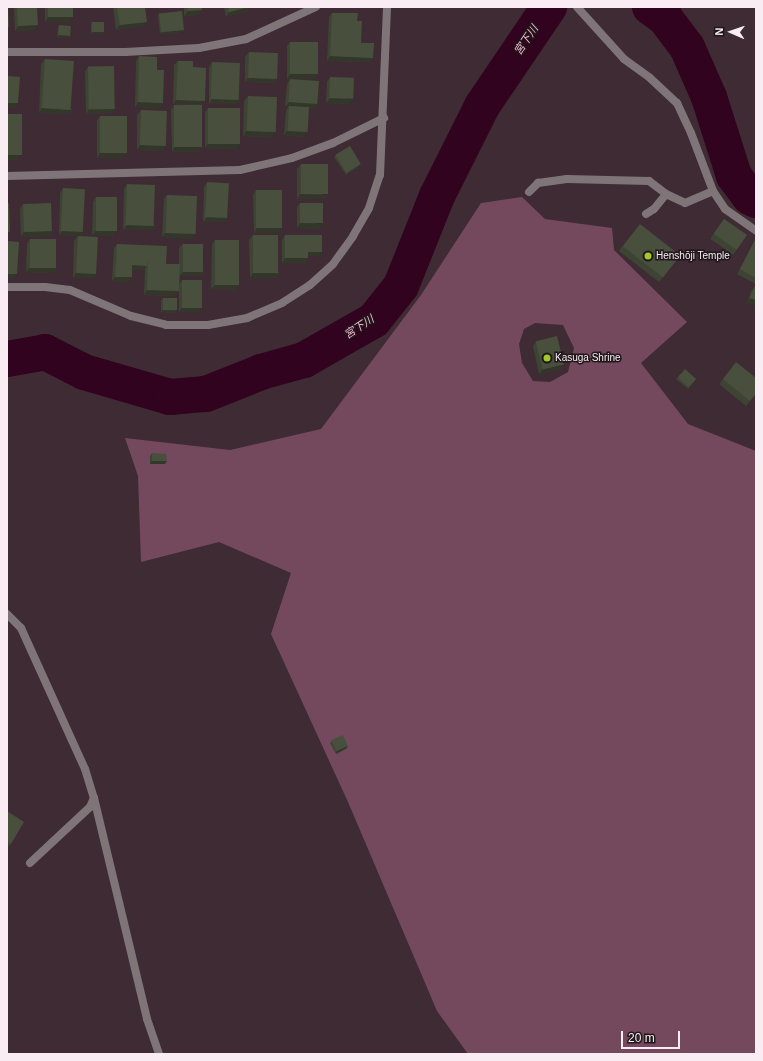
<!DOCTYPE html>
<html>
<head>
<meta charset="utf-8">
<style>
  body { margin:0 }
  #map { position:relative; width:763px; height:1061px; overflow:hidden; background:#3e2b34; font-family:Helvetica,"Noto Sans JP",sans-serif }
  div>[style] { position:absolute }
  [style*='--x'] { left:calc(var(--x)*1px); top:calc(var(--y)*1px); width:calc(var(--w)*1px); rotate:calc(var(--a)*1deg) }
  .green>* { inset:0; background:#74495d }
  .river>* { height:36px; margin:-18px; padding:0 18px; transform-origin:18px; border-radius:18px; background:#32031e }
  .lane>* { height:8px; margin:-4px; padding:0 4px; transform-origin:4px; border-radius:4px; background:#7f7579 }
  .street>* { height:8px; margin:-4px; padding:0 4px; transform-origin:4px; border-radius:4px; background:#7f7579 }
  .wall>* { inset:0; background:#3e4434; transform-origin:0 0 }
  .shaded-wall>* { inset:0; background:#32372a; transform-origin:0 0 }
  .building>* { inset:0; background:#484f3c; transform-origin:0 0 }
  .dots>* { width:11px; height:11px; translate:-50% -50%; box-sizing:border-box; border:2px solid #1f171a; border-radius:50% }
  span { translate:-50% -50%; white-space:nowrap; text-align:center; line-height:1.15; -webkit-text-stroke:3px #1f171a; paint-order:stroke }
  .poi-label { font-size:10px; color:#f9ecf2 }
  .left { translate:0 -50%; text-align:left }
  .water-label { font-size:11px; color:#f9b4d4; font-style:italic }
  .frame { position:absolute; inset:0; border:8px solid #f9ecf2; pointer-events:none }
  .north { position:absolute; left:711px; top:12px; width:40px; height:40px; -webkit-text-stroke:3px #1f171a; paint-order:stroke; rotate:272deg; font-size:11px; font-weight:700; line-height:16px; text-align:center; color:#f9ecf2 }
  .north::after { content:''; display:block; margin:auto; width:14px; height:18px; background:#f9ecf2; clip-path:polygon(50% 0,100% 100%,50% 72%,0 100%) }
  .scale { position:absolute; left:621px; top:1031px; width:59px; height:18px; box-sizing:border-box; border:2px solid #f9ecf2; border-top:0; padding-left:5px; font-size:12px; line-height:14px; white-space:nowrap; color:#f9ecf2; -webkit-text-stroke:3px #1f171a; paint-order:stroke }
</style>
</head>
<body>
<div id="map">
  <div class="green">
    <i style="clip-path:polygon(evenodd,522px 197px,545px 219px,612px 228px,614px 250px,687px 322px,641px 363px,688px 424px,756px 451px,756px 1054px,468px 1054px,437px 1011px,348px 802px,271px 634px,291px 573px,219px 542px,141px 562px,138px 476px,125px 438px,230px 450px,321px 429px,421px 295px,481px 203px,522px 197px,535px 323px,563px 325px,574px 348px,568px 372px,550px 382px,533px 381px,522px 363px,519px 344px,524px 329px,535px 323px)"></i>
  </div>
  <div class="river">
    <i style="--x:650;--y:7;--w:19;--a:36"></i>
    <i style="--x:665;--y:18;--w:36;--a:53"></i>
    <i style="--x:687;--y:47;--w:55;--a:66.3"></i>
    <i style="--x:709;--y:97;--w:83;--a:72.4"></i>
    <i style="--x:734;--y:176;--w:26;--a:53"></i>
    <i style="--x:750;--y:197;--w:7;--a:27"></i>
    <i style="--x:7;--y:359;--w:39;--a:-10"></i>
    <i style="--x:45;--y:352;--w:44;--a:27.1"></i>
    <i style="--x:84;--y:372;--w:90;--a:16.2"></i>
    <i style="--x:170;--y:397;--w:36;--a:-5"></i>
    <i style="--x:206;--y:394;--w:59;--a:-21.8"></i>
    <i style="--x:261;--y:372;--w:45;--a:-15.6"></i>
    <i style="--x:304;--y:360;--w:81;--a:-29.7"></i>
    <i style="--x:374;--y:320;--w:43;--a:-51.5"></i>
    <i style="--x:401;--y:286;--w:97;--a:-68.2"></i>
    <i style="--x:437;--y:196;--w:101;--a:-63.4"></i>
    <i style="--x:482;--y:106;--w:120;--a:-55.9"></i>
  </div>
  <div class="lane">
    <i style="--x:529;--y:192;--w:13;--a:-45"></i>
    <i style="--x:538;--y:183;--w:29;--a:-8"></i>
    <i style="--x:567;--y:179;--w:82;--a:1.4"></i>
    <i style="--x:649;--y:181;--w:21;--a:37"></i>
    <i style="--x:666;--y:194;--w:21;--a:25"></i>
    <i style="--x:685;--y:203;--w:30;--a:-23"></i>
    <i style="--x:646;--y:214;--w:9;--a:-32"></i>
    <i style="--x:654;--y:209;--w:19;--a:-51"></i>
    <i style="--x:94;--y:798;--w:227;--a:76.5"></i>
    <i style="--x:147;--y:1019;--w:37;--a:71"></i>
  </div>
  <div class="street">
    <i style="--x:577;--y:7;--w:70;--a:47.9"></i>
    <i style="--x:624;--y:59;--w:32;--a:36"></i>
    <i style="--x:650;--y:78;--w:37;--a:43"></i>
    <i style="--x:677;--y:103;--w:33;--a:65"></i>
    <i style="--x:691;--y:133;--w:62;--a:69.2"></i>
    <i style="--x:713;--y:191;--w:22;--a:56"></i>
    <i style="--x:725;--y:209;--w:38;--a:35"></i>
    <i style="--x:7;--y:52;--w:118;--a:0"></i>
    <i style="--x:125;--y:52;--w:74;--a:-3.1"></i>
    <i style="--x:199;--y:48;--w:48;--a:-10.8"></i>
    <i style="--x:246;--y:39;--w:77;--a:-24.6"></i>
    <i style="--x:7;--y:176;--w:233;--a:-1.5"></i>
    <i style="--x:240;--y:170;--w:53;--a:-13"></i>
    <i style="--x:292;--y:158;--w:44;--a:-20.1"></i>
    <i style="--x:333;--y:143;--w:57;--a:-26.1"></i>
    <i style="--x:7;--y:287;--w:38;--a:0"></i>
    <i style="--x:45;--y:287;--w:25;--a:7"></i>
    <i style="--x:70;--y:290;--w:66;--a:23.1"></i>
    <i style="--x:131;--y:316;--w:36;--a:14"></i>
    <i style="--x:166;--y:325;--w:42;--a:0"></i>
    <i style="--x:208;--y:325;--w:40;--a:-10"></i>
    <i style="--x:247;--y:318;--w:38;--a:-23"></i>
    <i style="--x:282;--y:303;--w:33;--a:-33"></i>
    <i style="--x:310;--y:285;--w:31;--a:-42"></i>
    <i style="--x:333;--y:264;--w:34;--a:-54"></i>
    <i style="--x:353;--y:236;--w:32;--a:-60"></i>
    <i style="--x:369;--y:208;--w:35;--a:-72"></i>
    <i style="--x:380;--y:175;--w:168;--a:-87.6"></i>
    <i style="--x:7;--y:614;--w:20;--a:45"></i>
    <i style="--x:21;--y:628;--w:155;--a:65.6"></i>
    <i style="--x:85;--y:769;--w:30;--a:73"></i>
    <i style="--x:94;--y:798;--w:10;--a:114"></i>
    <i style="--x:90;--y:807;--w:82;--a:137"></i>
  </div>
  <div class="wall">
    <i style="clip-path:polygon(14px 7px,41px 7px,37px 12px,35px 30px,15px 31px)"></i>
    <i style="clip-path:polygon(45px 7px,73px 7px,69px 22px,45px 22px)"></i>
    <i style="clip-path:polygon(113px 7px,145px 7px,144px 26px,116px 30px)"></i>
    <i style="clip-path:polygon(184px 7px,210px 7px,201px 8px,202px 10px,198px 15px,184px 16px)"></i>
    <i style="clip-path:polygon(224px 7px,251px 7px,248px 11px,226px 17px)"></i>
    <i style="clip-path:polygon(159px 13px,184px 30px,182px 32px,160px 34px,158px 15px)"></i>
    <i style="clip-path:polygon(332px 13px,357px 21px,361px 43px,373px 58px,370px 62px,327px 61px,329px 17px)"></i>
    <i style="clip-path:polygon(92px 22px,102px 34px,91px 34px,91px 24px)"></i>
    <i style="clip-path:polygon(59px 25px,71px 35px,69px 38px,57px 38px,58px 28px)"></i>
    <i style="clip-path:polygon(290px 42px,318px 74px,315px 79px,287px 79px,287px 46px)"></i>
    <i style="clip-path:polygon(249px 52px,275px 83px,245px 82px,245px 57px)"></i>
    <i style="clip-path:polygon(139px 56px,157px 70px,163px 103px,160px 108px,135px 107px,136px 61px)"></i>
    <i style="clip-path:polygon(45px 59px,72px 110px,68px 114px,39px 113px,41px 64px)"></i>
    <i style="clip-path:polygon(178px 61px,193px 67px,205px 101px,202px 105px,202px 147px,199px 152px,172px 152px,171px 110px,174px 105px,192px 105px,173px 104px,174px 65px)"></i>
    <i style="clip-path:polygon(212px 62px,237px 104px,209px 104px,209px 67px)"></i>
    <i style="clip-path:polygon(88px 67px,112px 113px,86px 114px,85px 71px)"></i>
    <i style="clip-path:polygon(330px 77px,350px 104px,326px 103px,327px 82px)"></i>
    <i style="clip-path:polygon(290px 79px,315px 109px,309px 108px,304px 137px,284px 135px,286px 111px,288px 107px,285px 107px,287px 84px)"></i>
    <i style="clip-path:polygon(248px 96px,272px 137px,243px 136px,244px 101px)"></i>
    <i style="clip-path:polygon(208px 108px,236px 149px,205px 148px,205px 112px)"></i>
    <i style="clip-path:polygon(141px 110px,163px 151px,137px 150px,137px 115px)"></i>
    <i style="clip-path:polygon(100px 116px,123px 158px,97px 158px,97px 120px)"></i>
    <i style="clip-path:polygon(336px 155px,360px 166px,346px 175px,334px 157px)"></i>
    <i style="clip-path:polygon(301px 164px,325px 199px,297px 199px,297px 169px)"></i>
    <i style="clip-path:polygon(207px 182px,224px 222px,203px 222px,204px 187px)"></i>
    <i style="clip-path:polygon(127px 184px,155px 226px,152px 230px,123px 230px,124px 189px)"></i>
    <i style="clip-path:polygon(63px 188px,81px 236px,59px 235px,60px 193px)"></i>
    <i style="clip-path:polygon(256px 190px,279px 233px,254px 233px,253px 195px)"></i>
    <i style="clip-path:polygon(167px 195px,192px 239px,162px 237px,164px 199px)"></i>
    <i style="clip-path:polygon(96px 197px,113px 236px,92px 235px,93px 202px)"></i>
    <i style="clip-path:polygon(300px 203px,319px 229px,297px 228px,297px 207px)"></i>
    <i style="clip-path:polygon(23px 204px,52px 231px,49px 236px,21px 237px,20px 208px)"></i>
    <i style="left:724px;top:219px;width:28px;height:24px;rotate:35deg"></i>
    <i style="clip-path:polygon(253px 235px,279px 273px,275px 278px,250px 278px,249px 240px)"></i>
    <i style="clip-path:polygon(285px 235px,319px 256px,308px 256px,305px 263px,282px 263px,282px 240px)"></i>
    <i style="clip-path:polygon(78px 236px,94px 278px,73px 278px,74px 241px)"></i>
    <i style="clip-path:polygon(756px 238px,756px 284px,737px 274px)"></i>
    <i style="clip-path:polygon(30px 239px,56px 268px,52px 273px,26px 272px,27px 244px)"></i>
    <i style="clip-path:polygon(215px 240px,238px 285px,235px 290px,211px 289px,212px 244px)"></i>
    <i style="clip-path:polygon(117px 244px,166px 264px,179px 264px,179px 248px,183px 244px,204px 272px,200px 276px,180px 276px,179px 266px,175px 296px,144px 295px,145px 269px,144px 270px,132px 270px,132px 277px,129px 282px,112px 281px,114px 248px)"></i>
    <i style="clip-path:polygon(622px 246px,680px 255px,659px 282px,619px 251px)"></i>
    <i style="clip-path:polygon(182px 280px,199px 312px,179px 312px,179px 285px)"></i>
    <i style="clip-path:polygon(755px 286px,756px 286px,756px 306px,747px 303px,751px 291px)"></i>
    <i style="clip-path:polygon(163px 298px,176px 311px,175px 313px,161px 312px,161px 300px)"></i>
    <i style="clip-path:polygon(536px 342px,564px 364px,560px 369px,539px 374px,533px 346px)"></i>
    <i style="clip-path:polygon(678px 377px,696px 379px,688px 389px,676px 379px)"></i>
    <i style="clip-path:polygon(723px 379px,756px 394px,746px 406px,719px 384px)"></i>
    <i style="clip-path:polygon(152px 453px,165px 464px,150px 464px,150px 456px)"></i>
    <i style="clip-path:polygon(332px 741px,347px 748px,336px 754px,330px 743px)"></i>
    <i style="clip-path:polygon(7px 811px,11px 844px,7px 848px)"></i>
  </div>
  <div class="shaded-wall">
    <i style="clip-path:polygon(249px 7px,251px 7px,248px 11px,226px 17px,229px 12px)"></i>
    <i style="clip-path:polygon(37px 8px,41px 8px,38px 12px,34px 12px)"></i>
    <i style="clip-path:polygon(202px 10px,198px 15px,184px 16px,188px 11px)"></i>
    <i style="clip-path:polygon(48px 17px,72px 17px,69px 22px,45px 22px)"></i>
    <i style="clip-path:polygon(147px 22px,144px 26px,116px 30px,120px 25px)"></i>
    <i style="clip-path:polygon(38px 25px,35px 30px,15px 31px,18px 26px)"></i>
    <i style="clip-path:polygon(184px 30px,182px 32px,160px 34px,161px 32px)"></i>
    <i style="clip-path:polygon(92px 32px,104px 32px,102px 34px,91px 34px)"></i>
    <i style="clip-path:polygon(59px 35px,71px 35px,69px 38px,57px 38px)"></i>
    <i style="clip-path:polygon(330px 56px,373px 58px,370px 62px,327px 61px)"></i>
    <i style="clip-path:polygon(290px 74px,318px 74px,315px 79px,287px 79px)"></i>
    <i style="clip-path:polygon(248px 78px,278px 78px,275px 83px,245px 82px)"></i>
    <i style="clip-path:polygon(330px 98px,353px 99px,350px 104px,326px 103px)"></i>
    <i style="clip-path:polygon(212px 99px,240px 100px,237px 104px,209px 104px)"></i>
    <i style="clip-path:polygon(176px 100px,205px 101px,202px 105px,173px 104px)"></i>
    <i style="clip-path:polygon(138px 102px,163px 103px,160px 108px,135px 107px)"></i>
    <i style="clip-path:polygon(289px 102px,318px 104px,315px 109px,289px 107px,289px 106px,288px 107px,285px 107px)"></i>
    <i style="clip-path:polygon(7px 103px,18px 103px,15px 108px,7px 108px)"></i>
    <i style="clip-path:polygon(42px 108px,72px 110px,68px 114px,39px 113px)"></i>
    <i style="clip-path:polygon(89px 109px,115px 109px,112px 113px,86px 114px)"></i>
    <i style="clip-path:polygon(246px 131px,275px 132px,272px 137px,243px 136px)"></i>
    <i style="clip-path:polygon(287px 131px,307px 132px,304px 137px,284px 135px)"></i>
    <i style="clip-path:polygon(208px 144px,240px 144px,236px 149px,205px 148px)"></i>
    <i style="clip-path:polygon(140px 145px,166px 146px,163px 151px,137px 150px)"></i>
    <i style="clip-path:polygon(175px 147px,202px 147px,199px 152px,172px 152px)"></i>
    <i style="clip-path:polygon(100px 153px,126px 153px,123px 158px,97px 158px)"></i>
    <i style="clip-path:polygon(7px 155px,20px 155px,17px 160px,7px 160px)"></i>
    <i style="clip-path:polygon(361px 164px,360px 166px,346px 175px,348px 173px)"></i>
    <i style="clip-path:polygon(300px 194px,328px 195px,325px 199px,297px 199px)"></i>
    <i style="clip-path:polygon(207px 217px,228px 218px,224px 222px,203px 222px)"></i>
    <i style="clip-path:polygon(300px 223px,322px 224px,319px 229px,297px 228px)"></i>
    <i style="clip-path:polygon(127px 225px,155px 226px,152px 230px,123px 230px)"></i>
    <i style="clip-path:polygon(257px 228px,283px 228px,279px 233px,254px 233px)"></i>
    <i style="clip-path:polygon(52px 231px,49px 236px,21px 237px,24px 232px)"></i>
    <i style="clip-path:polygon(62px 231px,84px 231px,81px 236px,59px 235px)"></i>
    <i style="clip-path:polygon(95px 231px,117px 231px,113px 236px,92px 235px)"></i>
    <i style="clip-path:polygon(7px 232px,10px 232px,7px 236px)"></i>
    <i style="clip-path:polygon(165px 233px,196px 234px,192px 239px,162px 237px)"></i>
    <i style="clip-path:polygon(308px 252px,322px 252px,319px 256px,305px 256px)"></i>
    <i style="clip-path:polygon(285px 258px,308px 258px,305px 263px,282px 263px)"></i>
    <i style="clip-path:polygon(132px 265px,147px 266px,144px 270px,129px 270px)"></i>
    <i style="clip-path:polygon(29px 268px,56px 268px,52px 273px,26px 272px)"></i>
    <i style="clip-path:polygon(183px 272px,204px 272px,200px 276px,180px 276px)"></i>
    <i style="clip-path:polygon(76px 273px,97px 274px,94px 278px,73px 278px)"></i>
    <i style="clip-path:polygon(253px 273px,279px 273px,275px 278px,250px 278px)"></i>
    <i style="clip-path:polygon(7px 274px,17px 274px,13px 279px,7px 279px)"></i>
    <i style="clip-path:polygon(115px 277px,132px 277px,129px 282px,112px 281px)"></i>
    <i style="clip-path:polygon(215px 285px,238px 285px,235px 290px,211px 289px)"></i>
    <i style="clip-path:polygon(147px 290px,179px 291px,175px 296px,144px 295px)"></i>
    <i style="clip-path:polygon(750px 298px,756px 300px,756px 306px,747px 303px)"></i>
    <i style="clip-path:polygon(202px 307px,199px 312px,179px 312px,182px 308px)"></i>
    <i style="left:162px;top:310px;width:14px;height:2px;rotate:4deg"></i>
    <i style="clip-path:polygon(564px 364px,560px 369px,539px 374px,543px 369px)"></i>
    <i style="clip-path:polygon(152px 461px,167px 461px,165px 464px,150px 464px)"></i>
    <i style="clip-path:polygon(348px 746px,347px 748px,336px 754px,337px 751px)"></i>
  </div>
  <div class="building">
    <i style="clip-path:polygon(7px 7px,8px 7px,9px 27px,7px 27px)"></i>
    <i style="clip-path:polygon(17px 7px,41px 7px,41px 8px,37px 8px,38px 25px,18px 26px)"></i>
    <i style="left:48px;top:7px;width:25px;height:10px"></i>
    <i style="clip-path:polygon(117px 7px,145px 7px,147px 22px,120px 25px)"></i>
    <i style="clip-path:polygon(187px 7px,201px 7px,202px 10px,188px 11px)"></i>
    <i style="clip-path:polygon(228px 7px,249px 7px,229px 12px)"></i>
    <i style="left:182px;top:11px;width:19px;height:23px;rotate:84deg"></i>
    <i style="clip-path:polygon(332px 13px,358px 13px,357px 21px,362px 21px,361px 43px,374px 43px,373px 58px,330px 56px)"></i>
    <i style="left:92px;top:22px;width:12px;height:10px"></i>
    <i style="left:59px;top:25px;width:12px;height:10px;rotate:5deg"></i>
    <i style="left:290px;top:42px;width:28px;height:32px"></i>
    <i style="left:249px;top:52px;width:29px;height:26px;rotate:2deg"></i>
    <i style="clip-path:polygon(139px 56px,157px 57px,157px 70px,164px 70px,163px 103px,138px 102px)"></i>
    <i style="left:45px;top:59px;width:29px;height:49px;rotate:4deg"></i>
    <i style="clip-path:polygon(178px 61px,193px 61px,193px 67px,206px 68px,205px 101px,176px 100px)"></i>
    <i style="left:212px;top:62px;width:28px;height:37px;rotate:2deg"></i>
    <i style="left:114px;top:66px;width:43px;height:26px;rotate:89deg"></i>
    <i style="clip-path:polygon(7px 76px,20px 77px,18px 103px,7px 103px)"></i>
    <i style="left:330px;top:77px;width:24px;height:21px;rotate:2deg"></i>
    <i style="left:290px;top:79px;width:29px;height:23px;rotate:4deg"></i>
    <i style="left:248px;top:96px;width:29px;height:35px;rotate:2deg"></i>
    <i style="left:174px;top:105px;width:28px;height:42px"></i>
    <i style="left:289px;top:106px;width:20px;height:25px;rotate:3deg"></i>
    <i style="left:208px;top:108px;width:32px;height:36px"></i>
    <i style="left:141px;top:110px;width:26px;height:35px;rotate:2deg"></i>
    <i style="left:7px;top:114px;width:15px;height:41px"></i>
    <i style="left:100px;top:116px;width:27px;height:37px"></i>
    <i style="left:350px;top:146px;width:21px;height:17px;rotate:59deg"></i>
    <i style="left:301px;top:164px;width:27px;height:30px"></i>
    <i style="left:207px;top:182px;width:22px;height:35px;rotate:3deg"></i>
    <i style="left:127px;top:184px;width:28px;height:41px;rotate:2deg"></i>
    <i style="left:63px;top:188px;width:22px;height:43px;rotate:3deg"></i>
    <i style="left:256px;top:190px;width:26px;height:38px"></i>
    <i style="left:167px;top:195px;width:30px;height:38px;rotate:2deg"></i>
    <i style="left:96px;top:197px;width:21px;height:34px"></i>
    <i style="clip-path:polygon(9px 203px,10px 232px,7px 232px,7px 204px)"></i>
    <i style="left:51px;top:203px;width:28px;height:28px;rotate:88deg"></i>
    <i style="left:300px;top:203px;width:23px;height:20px"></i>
    <i style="left:724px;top:219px;width:28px;height:18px;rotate:35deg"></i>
    <i style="left:640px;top:224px;width:51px;height:28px;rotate:38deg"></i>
    <i style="left:253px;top:235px;width:25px;height:38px"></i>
    <i style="clip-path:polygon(285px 235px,322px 235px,322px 252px,308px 252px,308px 258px,285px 258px)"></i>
    <i style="left:78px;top:236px;width:20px;height:37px;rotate:3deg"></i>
    <i style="clip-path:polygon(756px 238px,756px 278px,740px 269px)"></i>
    <i style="left:30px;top:239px;width:26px;height:29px"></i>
    <i style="left:215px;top:240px;width:24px;height:45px"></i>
    <i style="clip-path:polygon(7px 241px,19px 242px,17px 274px,7px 274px)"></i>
    <i style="clip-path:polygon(117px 244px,167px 246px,166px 264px,180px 264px,179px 291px,147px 290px,148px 260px,147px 266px,132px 265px,132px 277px,115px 277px)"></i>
    <i style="left:183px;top:244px;width:20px;height:28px"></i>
    <i style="left:182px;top:280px;width:20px;height:28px"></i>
    <i style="clip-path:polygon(755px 286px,756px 286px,756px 300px,750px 298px)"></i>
    <i style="left:163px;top:298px;width:14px;height:12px"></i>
    <i style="left:557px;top:336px;width:29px;height:22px;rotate:76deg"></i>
    <i style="clip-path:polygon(736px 362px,756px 378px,756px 393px,750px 401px,723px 379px)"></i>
    <i style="left:685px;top:369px;width:15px;height:11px;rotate:42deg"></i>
    <i style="clip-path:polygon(152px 453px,166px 454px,167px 461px,152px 461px)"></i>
    <i style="left:343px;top:735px;width:12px;height:13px;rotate:66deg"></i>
    <i style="clip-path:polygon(7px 811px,24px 822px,11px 844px,7px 841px)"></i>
  </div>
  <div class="dots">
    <i style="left:648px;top:256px;background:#a1c92a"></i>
    <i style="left:547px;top:358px;background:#a1c92a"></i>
  </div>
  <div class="poi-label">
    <span class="left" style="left:656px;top:256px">Henshōji Temple</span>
    <span class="left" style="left:555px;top:358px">Kasuga Shrine</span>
  </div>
  <div class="water-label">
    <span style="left:526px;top:40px;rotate:-56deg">宮下川</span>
    <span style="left:359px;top:327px;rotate:-33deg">宮下川</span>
  </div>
  <div class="frame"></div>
  <div class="north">N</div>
  <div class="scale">20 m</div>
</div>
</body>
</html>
